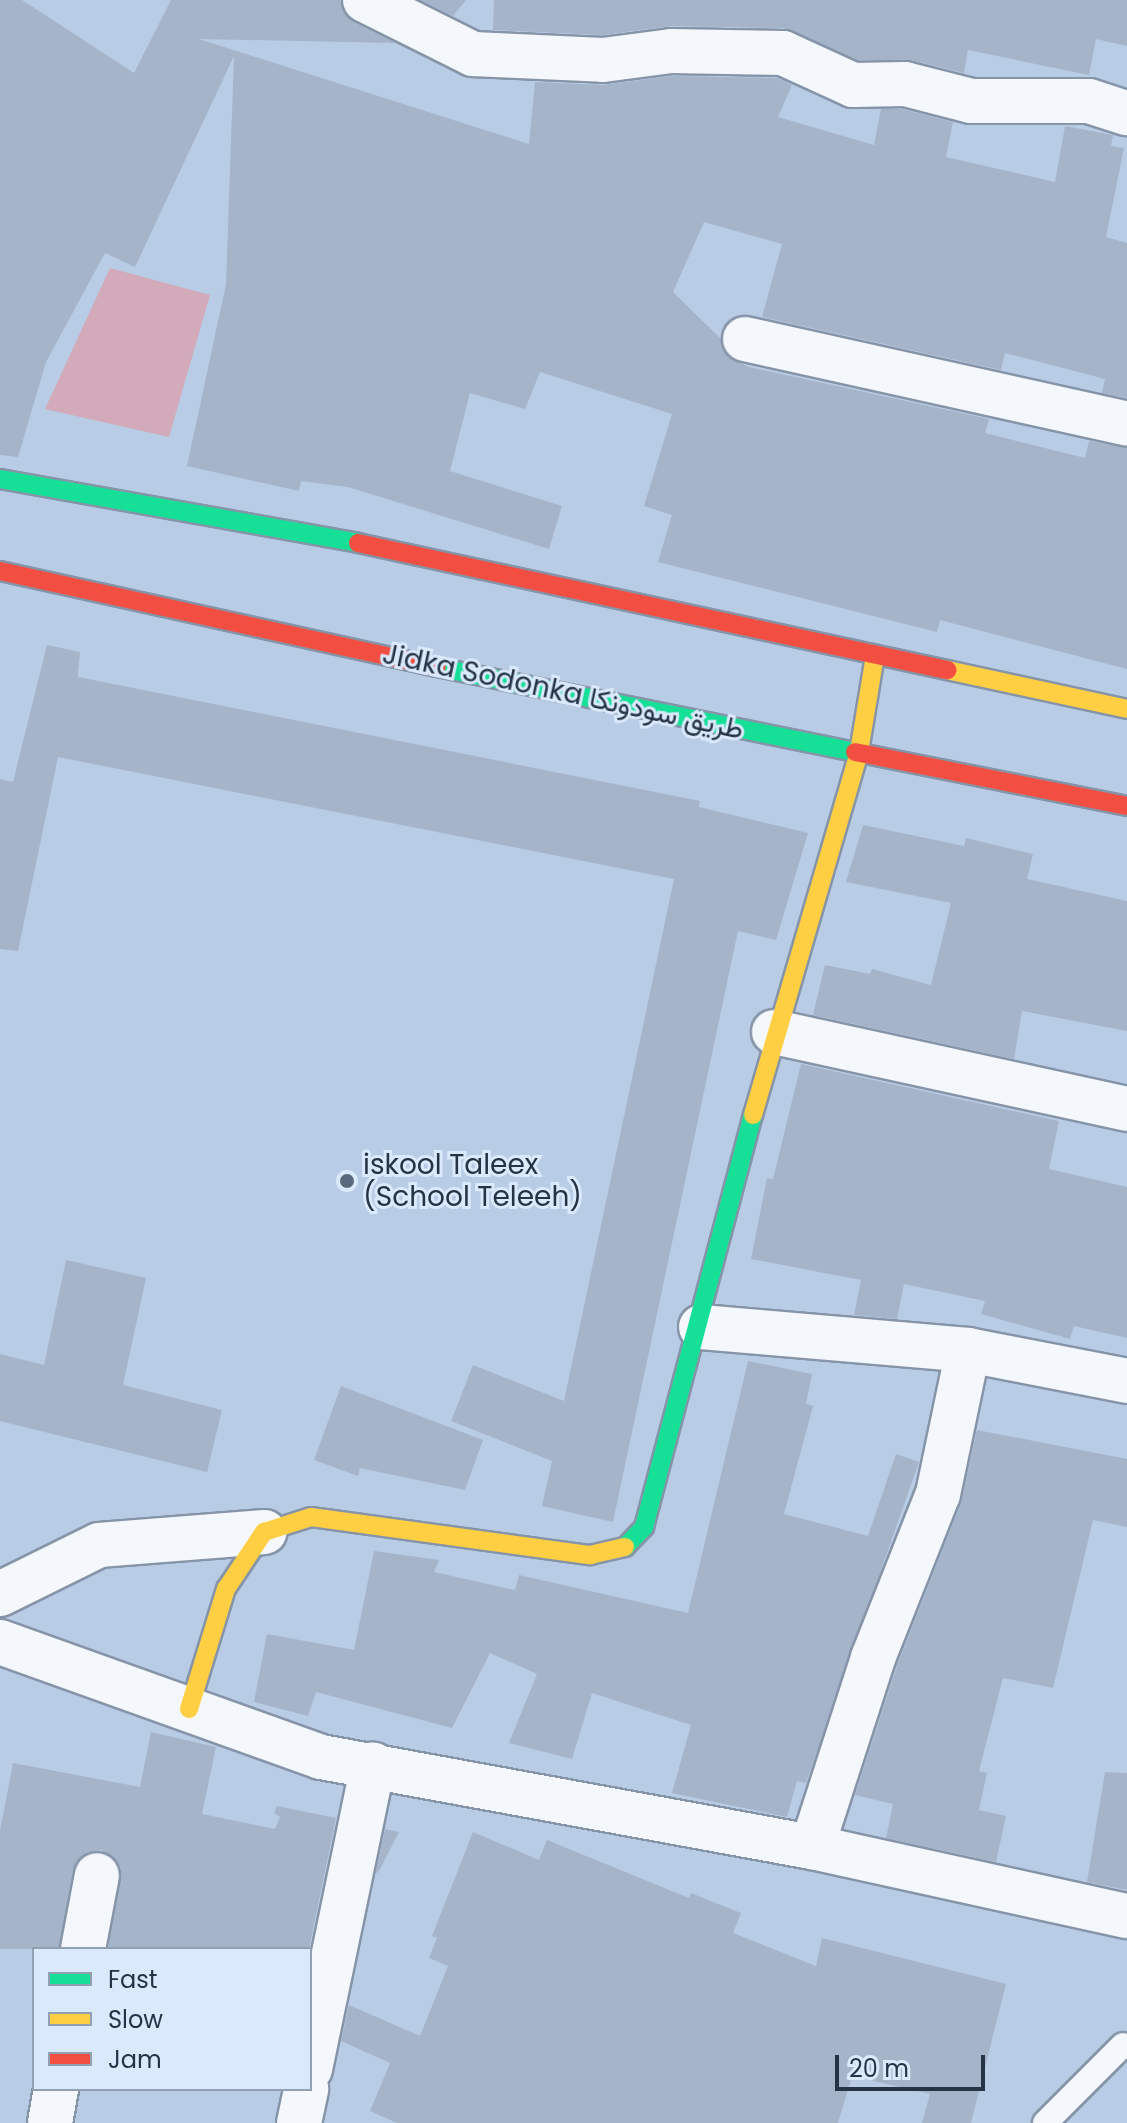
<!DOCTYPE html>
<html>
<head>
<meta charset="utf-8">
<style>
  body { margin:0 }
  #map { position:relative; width:1127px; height:2123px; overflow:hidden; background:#b9cce6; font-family:Poppins,Vazirmatn,sans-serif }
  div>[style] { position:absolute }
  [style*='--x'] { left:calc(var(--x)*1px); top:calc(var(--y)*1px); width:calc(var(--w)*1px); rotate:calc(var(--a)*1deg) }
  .green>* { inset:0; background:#d2aab9 }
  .building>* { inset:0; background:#a5b4c8 }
  .roads { filter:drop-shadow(2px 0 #8694a8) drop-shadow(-2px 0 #8694a8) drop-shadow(0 2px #8694a8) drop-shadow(0 -2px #8694a8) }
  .lane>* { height:24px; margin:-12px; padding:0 12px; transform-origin:12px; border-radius:12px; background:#f4f7fb }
  .street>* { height:44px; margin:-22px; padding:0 22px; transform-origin:22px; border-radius:22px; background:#f4f7fb }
  .fast>* { height:18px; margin:-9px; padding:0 9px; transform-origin:9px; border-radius:9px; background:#16e098 }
  .slow>* { height:18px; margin:-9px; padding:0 9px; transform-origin:9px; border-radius:9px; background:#ffcf43 }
  .jam>* { height:18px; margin:-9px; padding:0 9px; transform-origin:9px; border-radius:9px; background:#f24e42 }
  .dots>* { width:22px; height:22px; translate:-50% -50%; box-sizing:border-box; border:4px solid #dae9fc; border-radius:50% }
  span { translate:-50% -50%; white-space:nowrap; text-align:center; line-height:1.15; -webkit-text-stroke:6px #dae9fc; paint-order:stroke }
  .street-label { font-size:28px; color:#253345 }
  .poi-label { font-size:28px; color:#253345 }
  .left { translate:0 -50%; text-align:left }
  .legend { position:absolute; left:32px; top:1947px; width:280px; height:144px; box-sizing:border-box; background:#dae9fc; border:2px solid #92a0b3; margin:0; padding:10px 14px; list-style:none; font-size:24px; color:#253345 }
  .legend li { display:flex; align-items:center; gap:16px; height:40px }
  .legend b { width:40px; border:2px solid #92a0b3 }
  .scale { position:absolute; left:835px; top:2055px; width:150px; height:36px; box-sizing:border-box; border:4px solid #253345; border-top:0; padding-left:10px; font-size:24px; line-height:28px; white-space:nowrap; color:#253345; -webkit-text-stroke:6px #dae9fc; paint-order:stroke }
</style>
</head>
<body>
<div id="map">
  <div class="green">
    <i style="clip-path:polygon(110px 268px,210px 295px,169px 437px,45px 409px)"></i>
  </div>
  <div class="building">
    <i style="clip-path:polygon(0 0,22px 0,134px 73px,171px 0,340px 0,353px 22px,395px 43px,199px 39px,529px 144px,535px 82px,602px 85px,672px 76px,777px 78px,792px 85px,778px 117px,874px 145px,881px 109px,902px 109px,953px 122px,946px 157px,1055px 182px,1065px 126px,1113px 135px,1111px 146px,1124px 148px,1106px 237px,1127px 243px,1127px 398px,1102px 393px,1105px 379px,1005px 353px,1001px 370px,762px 317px,782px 244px,704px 222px,673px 292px,721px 339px,728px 357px,749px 367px,989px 419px,985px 433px,1085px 458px,1089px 441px,1127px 448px,1127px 669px,940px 620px,937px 632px,658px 562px,672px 515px,644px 506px,672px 414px,540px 372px,525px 409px,470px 393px,450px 471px,562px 506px,549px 549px,348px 487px,301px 481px,299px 491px,187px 466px,226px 284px,234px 56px,135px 267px,105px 253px,46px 362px,18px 457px,0 455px)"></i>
    <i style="clip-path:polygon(421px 0,466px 0,453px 16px)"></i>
    <i style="clip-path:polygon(494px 0,1127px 0,1127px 46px,1096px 39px,1089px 75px,968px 50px,964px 73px,911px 60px,858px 60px,783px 28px,671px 26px,602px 35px,493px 30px)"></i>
    <i style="clip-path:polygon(47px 645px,80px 652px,77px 685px,78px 677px,700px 801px,699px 807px,808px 833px,776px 940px,738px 931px,613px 1522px,542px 1506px,552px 1461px,451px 1421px,473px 1365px,564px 1401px,674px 879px,58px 757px,18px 951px,0 949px,0 779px,13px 782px)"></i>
    <i style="clip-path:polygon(863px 825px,964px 846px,966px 838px,1033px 854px,1027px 879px,1127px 901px,1127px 1031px,1022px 1011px,1014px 1059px,813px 1015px,825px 965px,870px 974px,872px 969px,931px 985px,951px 903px,846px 882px)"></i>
    <i style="clip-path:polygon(801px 1064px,1059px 1121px,1049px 1169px,1127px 1187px,1127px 1338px,1074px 1326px,1070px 1339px,981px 1314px,985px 1301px,904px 1284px,897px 1319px,854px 1315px,861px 1280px,751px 1259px,767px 1178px,773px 1179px)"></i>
    <i style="clip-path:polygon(66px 1260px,146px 1278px,123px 1385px,222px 1410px,207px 1472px,0 1421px,0 1354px,44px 1365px)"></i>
    <i style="clip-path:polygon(748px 1361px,812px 1374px,806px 1404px,813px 1406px,784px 1514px,868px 1536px,896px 1454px,919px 1462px,806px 1783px,797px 1781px,787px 1817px,672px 1793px,691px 1725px,592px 1693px,572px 1759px,509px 1743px,537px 1674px,490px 1653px,452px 1728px,316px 1692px,308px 1716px,254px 1702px,267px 1634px,354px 1650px,374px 1551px,439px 1560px,434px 1572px,515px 1590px,519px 1575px,688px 1613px)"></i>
    <i style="clip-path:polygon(341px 1386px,483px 1440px,465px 1490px,360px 1468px,358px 1476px,314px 1460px)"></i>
    <i style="clip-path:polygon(977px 1430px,1127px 1459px,1127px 1527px,1093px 1520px,1053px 1688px,1003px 1678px,979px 1771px,987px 1773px,979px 1810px,1006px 1816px,996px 1862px,886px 1838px,893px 1804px,855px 1795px,897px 1666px,961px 1503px)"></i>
    <i style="clip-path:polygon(151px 1732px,216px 1747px,202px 1814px,275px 1829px,280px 1817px,274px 1813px,277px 1806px,336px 1818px,309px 1949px,108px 1949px,121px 1868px,101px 1850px,88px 1852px,73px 1870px,59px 1949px,0 1949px,0 1831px,13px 1763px,140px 1787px)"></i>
    <i style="clip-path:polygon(1105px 1772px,1127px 1773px,1127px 1890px,1087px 1882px)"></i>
    <i style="clip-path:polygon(385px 1829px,399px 1832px,378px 1873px,376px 1872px)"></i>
    <i style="clip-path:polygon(473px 1832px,539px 1860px,547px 1840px,689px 1898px,691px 1893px,741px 1913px,733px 1933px,816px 1966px,822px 1938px,1006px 1984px,971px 2123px,922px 2123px,930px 2094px,852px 2076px,838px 2123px,397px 2123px,370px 2111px,390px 2063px,341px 2041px,349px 2005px,420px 2036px,448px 1966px,429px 1958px,437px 1938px,432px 1936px)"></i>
  </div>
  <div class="roads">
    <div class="lane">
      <i style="--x:1045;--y:2123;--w:110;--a:-45"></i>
    </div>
    <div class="street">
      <i style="--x:365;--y:0;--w:121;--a:26.6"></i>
      <i style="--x:473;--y:54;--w:130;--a:2.6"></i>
      <i style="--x:603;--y:60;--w:69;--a:-7.5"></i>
      <i style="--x:671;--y:51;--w:112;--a:1"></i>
      <i style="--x:783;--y:53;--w:77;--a:24.6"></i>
      <i style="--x:853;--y:85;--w:52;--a:-1.1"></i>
      <i style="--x:905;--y:84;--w:68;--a:14.4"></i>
      <i style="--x:971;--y:101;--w:118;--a:0"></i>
      <i style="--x:1089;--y:101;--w:40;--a:18"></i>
      <i style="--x:745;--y:339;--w:391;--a:12.5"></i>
      <i style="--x:774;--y:1032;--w:361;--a:12.3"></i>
      <i style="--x:701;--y:1327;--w:268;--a:4.9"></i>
      <i style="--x:968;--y:1350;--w:162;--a:11"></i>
      <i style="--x:0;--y:1594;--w:110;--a:-26.3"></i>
      <i style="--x:99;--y:1545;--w:166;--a:-4.5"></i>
      <i style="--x:0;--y:1642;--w:341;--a:19.7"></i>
      <i style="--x:321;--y:1757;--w:499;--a:10.4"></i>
      <i style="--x:812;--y:1847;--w:322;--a:12.4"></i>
      <i style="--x:812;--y:1847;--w:199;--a:-72.1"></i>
      <i style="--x:873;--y:1658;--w:176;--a:-68.4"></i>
      <i style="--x:938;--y:1494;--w:147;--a:-78.2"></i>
      <i style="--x:83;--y:1949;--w:75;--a:-79.3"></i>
      <i style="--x:310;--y:2069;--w:311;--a:-78.3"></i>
      <i style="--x:50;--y:2123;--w:35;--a:-80"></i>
      <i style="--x:299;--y:2123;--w:35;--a:-78"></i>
    </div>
    <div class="fast">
      <i style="--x:0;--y:479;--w:364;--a:10.1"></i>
      <i style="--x:437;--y:667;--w:427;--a:11.5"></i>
      <i style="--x:625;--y:1547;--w:28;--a:-46"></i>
      <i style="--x:644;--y:1527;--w:426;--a:-75.2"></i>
    </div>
    <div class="slow">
      <i style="--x:947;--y:670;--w:184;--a:12.2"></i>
      <i style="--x:753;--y:1115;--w:378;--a:-73.7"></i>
      <i style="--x:859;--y:752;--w:98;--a:-80.6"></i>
      <i style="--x:189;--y:1709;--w:126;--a:-72.9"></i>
      <i style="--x:226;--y:1589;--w:69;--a:-56.3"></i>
      <i style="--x:264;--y:1532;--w:49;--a:-17.7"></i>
      <i style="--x:311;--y:1517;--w:282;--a:7.8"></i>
      <i style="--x:590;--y:1555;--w:36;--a:-13"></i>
    </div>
    <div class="jam">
      <i style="--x:358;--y:543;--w:603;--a:12.17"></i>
      <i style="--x:0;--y:571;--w:447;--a:12.4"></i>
      <i style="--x:855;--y:752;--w:277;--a:11.2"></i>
    </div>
  </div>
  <div class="dots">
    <i style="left:347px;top:1181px;background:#59697d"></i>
  </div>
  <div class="street-label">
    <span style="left:563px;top:692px;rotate:12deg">Jidka Sodonka طريق سودونكا</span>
  </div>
  <div class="poi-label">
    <span class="left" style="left:363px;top:1181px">iskool Taleex<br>(School Teleeh)</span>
  </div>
  <ul class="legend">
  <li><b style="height:10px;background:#16e098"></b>Fast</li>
  <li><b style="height:10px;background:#ffcf43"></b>Slow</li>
  <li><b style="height:10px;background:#f24e42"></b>Jam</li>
  </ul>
  <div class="scale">20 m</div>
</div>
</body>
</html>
